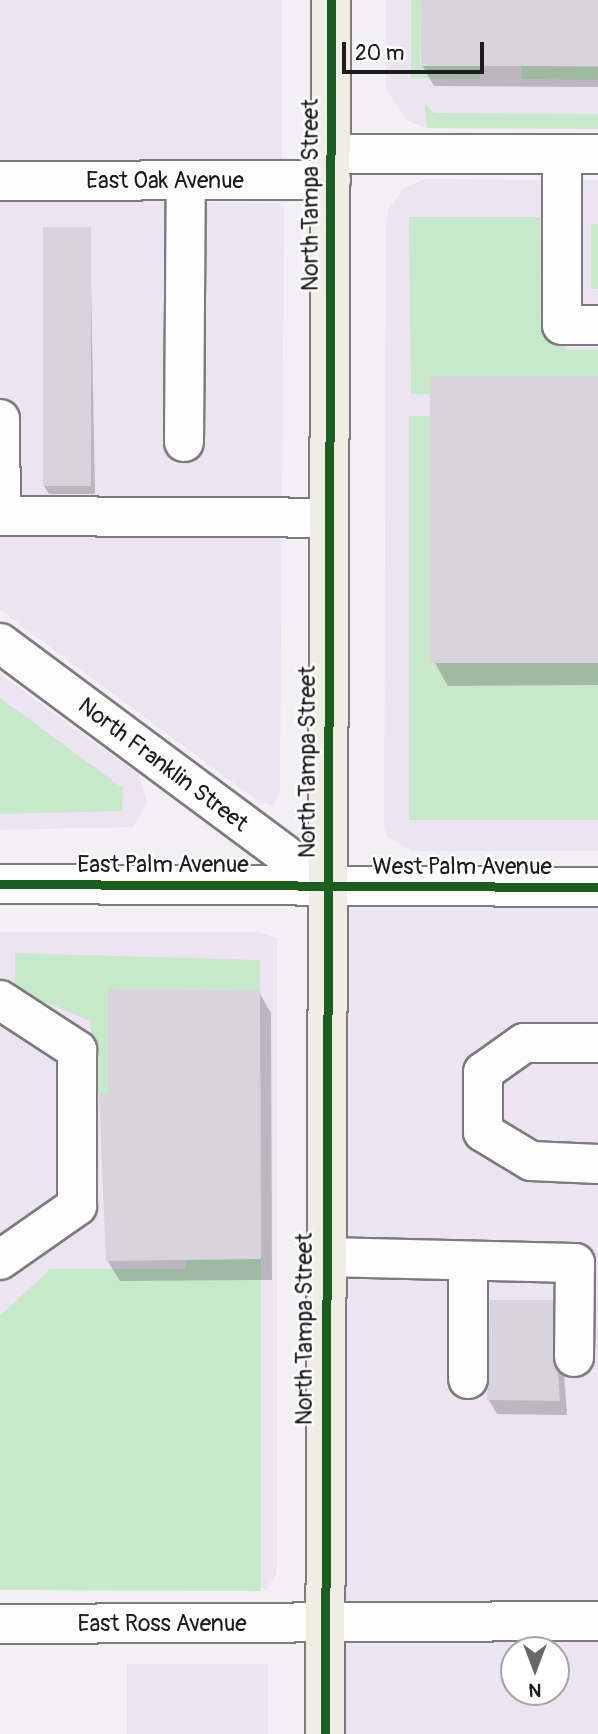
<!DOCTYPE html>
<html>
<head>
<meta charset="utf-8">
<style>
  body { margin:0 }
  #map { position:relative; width:598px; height:1734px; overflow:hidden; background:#f3f0f5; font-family:Pangolin,sans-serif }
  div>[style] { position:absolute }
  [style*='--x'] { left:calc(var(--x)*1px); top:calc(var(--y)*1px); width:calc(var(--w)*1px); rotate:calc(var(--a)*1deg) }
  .built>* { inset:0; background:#ece4f1; transform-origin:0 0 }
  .green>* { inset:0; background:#c8e8cb; transform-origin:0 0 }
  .shadow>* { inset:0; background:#0003 }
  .building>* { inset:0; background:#d9d3dd; transform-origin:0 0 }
  .roads { filter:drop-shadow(2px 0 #7d7b7e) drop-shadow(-2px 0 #7d7b7e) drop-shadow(0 2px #7d7b7e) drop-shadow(0 -2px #7d7b7e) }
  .minor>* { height:38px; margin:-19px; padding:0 19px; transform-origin:19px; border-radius:19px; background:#fdfdfe }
  .major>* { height:38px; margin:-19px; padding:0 19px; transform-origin:19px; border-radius:19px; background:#f0ede5 }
  .cycleway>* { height:9px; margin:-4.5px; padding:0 4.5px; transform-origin:4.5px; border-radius:4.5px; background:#1b5e20 }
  span { translate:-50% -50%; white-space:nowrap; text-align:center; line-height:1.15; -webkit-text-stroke:5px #fff; paint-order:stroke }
  .street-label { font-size:23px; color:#1c1c1c }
  .north { position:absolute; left:500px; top:1636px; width:70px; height:70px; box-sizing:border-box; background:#fff; border:2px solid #a4a4a4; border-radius:50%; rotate:180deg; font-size:19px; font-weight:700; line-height:28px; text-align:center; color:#1c1c1c }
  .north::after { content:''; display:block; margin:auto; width:24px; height:32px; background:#676668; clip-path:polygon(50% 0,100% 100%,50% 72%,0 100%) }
  .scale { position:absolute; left:342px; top:42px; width:142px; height:32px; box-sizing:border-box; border:4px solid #1c1c1c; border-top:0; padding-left:9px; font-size:21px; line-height:24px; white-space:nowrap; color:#1c1c1c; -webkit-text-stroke:5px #fff; paint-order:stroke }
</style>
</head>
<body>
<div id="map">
  <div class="built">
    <i style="left:0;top:0;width:282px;height:163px"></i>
    <i style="clip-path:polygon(386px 0,598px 0,598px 129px,427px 128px,406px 120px,386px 89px)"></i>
    <i style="clip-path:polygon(425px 179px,598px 180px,598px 851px,412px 851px,387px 837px,384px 827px,386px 229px,388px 209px,404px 188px)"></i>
    <i style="clip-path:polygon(0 200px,278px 203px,284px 210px,280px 790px,274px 806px,259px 802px,0 610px)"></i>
    <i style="clip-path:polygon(0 674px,139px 775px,147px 803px,133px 827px,0 830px)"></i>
    <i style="clip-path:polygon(evenodd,340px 888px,598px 893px,598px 1734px,334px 1734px,340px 888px,514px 1650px,556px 1650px,556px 1692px,514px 1692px,514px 1650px)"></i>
    <i style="clip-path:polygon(0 932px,258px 932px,277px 938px,277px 1573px,267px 1589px,0 1590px)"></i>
    <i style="left:127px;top:1664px;width:141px;height:70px"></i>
  </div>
  <div class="green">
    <i style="clip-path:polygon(411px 0,421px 0,420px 65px,480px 66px,480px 79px,411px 78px)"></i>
    <i style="left:522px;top:66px;width:76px;height:13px;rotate:1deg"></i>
    <i style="clip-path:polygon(425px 103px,434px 113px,598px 114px,598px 129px,427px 128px)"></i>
    <i style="clip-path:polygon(409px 217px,540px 217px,541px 324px,567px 350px,598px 350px,598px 376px,432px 376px,431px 394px,411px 394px)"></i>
    <i style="left:591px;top:224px;width:7px;height:65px"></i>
    <i style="clip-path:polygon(409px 416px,432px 416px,433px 663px,598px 662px,598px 820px,409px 820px)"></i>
    <i style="clip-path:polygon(0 698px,123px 788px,122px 811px,0 814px)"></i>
    <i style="clip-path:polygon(15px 953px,260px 960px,260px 990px,108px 989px,108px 1093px,91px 1093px,91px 1021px,15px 990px)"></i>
    <i style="clip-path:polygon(186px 1258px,261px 1259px,261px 1591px,0 1590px,0 1316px,50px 1269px,185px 1269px)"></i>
  </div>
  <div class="shadow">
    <i style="clip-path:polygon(423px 0,598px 0,598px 87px,434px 86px,422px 65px)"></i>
    <i style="clip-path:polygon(90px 228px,95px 494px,49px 494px,44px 486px)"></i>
    <i style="clip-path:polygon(598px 377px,598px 685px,448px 686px,435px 663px)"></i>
    <i style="clip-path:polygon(259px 992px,271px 1013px,272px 1280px,120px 1281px,107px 1260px)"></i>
    <i style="clip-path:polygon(552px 1302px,560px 1316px,567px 1415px,497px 1414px,489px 1400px)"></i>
  </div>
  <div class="building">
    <i style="left:421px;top:0;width:177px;height:66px"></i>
    <i style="left:43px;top:227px;width:48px;height:259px"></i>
    <i style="left:430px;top:376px;width:168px;height:287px"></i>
    <i style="clip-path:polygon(108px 989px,260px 990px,261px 1259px,106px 1261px,99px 1093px,108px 1093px)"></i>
    <i style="clip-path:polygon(490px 1300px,553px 1300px,560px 1401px,487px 1400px)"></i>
  </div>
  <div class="roads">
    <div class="minor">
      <i style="--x:331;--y:154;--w:267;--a:0"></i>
      <i style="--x:562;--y:154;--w:171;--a:90"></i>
      <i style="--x:562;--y:325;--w:36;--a:0"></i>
      <i style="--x:0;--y:181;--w:331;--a:-0.2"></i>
      <i style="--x:0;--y:419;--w:97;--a:89.4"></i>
      <i style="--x:184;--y:442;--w:261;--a:-89.6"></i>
      <i style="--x:0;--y:516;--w:329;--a:0.3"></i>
      <i style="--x:0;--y:643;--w:407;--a:36.6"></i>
      <i style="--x:0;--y:884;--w:598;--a:0.29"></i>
      <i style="--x:0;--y:1000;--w:92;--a:33"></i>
      <i style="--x:77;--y:1050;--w:156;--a:90"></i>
      <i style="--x:77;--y:1206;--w:94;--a:145"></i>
      <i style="--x:598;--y:1043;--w:74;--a:180"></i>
      <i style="--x:524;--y:1043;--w:50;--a:144.7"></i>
      <i style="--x:483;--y:1072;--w:60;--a:90"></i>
      <i style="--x:483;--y:1132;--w:56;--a:31.1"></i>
      <i style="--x:531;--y:1161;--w:67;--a:2.6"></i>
      <i style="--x:324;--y:1257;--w:251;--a:1.4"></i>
      <i style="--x:575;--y:1263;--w:94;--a:90.6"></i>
      <i style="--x:468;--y:1262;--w:117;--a:90"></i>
      <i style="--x:0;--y:1624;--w:598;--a:-0.29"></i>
    </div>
    <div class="major">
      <i style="--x:325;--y:1734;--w:1734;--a:-89.8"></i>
    </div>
  </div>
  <div class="cycleway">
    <i style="--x:0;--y:884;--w:598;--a:0.29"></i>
    <i style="--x:325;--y:1734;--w:1734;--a:-89.8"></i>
  </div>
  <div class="street-label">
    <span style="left:165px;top:181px">East Oak Avenue</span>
    <span style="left:311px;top:195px;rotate:-90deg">North Tampa Street</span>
    <span style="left:308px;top:762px;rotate:-90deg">North Tampa Street</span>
    <span style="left:163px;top:765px;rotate:37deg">North Franklin Street</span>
    <span style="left:163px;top:865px">East Palm Avenue</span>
    <span style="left:462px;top:867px">West Palm Avenue</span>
    <span style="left:305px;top:1329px;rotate:-90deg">North Tampa Street</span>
    <span style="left:162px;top:1624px">East Ross Avenue</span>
  </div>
  <div class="north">N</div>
  <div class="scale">20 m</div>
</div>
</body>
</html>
